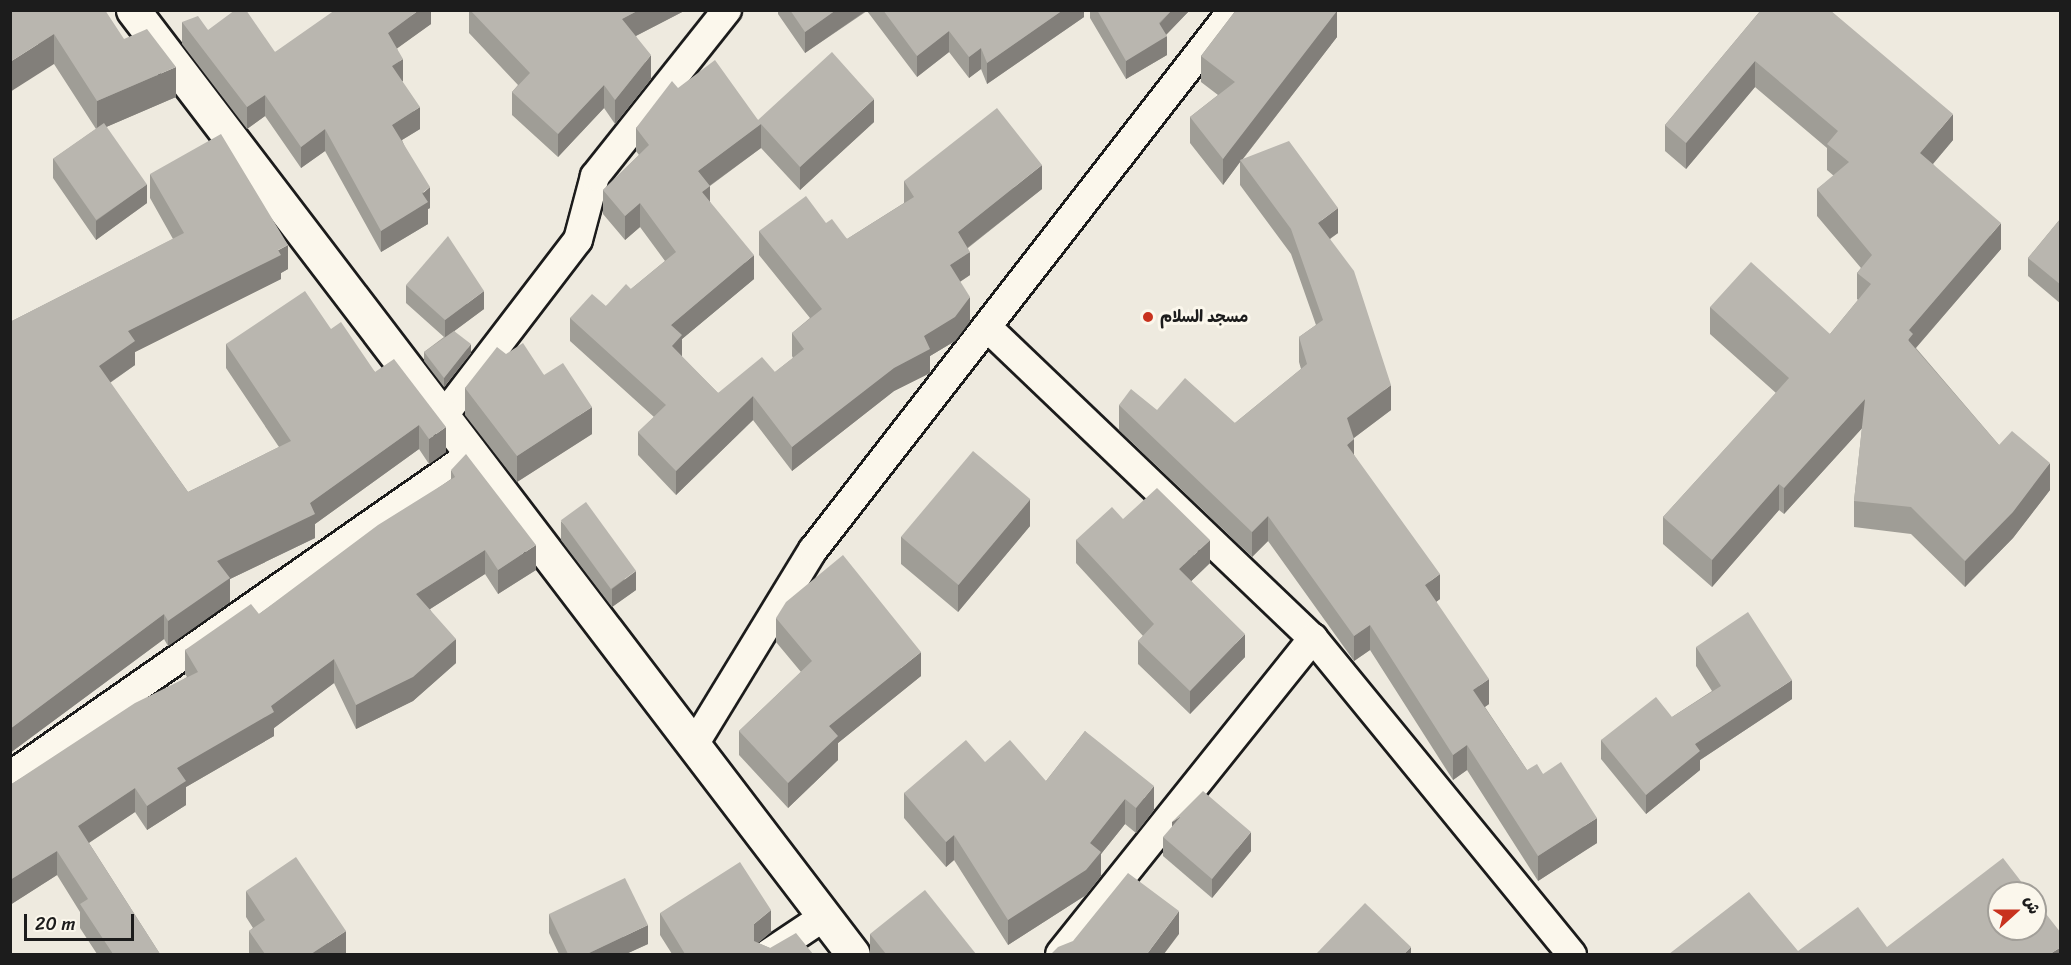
<!DOCTYPE html>
<html>
<head>
<meta charset="utf-8">
<style>
  body { margin:0 }
  #map { position:relative; width:2071px; height:965px; overflow:hidden; background:#eeeadf; font-family:Sriracha,"Playpen Sans Arabic",sans-serif }
  div>[style] { position:absolute }
  [style*='--x'] { left:calc(var(--x)*1px); top:calc(var(--y)*1px); width:calc(var(--w)*1px); rotate:calc(var(--a)*1deg) }
  .roads { filter:drop-shadow(2px 0 #1c1c1c) drop-shadow(-2px 0 #1c1c1c) drop-shadow(0 2px #1c1c1c) drop-shadow(0 -2px #1c1c1c) }
  .street>* { height:28px; margin:-14px; padding:0 14px; transform-origin:14px; border-radius:14px; background:#fbf7ec }
  .secondary>* { height:33px; margin:-16.5px; padding:0 16.5px; transform-origin:16.5px; border-radius:16.5px; background:#fbf7ec }
  .wall>* { inset:0; background:#9f9d96 }
  .shaded-wall>* { inset:0; background:#827f7a }
  .building>* { inset:0; background:#b9b6af; transform-origin:0 0 }
  .dots>* { width:16px; height:16px; translate:-50% -50%; box-sizing:border-box; border:3px solid #fbf7ec; border-radius:50% }
  span { translate:-50% -50%; white-space:nowrap; text-align:center; line-height:1.15; -webkit-text-stroke:6px #fbf7ec; paint-order:stroke }
  .poi-label { font-size:16px; color:#1c1c1c; font-weight:700 }
  .left { translate:0 -50%; text-align:left }
  .frame { position:absolute; inset:0; border:12px solid #1c1c1c; pointer-events:none }
  .north { position:absolute; left:1987px; top:881px; width:60px; height:60px; box-sizing:border-box; background:#fbf7ec; border:2px solid #a29f99; border-radius:50%; rotate:69deg; font-size:16px; font-weight:700; line-height:24px; text-align:center; color:#1c1c1c }
  .north::after { content:''; display:block; margin:auto; width:21px; height:27px; background:#c8321e; clip-path:polygon(50% 0,100% 100%,50% 72%,0 100%) }
  .scale { position:absolute; left:24px; top:914px; width:110px; height:27px; box-sizing:border-box; border:3px solid #1c1c1c; border-top:0; padding-left:8px; font-size:18px; line-height:21px; white-space:nowrap; color:#1c1c1c; -webkit-text-stroke:4px #fbf7ec; paint-order:stroke }
</style>
</head>
<body>
<div id="map">
  <div class="roads">
    <div class="street">
      <i style="--x:987;--y:327;--w:451;--a:43.7"></i>
      <i style="--x:1313;--y:638;--w:409;--a:50.7"></i>
      <i style="--x:444;--y:415;--w:220;--a:-52.6"></i>
      <i style="--x:578;--y:240;--w:66;--a:-75.1"></i>
      <i style="--x:595;--y:176;--w:212;--a:-51.5"></i>
      <i style="--x:695;--y:743;--w:226;--a:-58.6"></i>
      <i style="--x:813;--y:550;--w:684;--a:-52.13"></i>
      <i style="--x:10;--y:776;--w:565;--a:-34.9"></i>
      <i style="--x:768;--y:954;--w:69;--a:-33.7"></i>
      <i style="--x:1060;--y:954;--w:405;--a:-51.3"></i>
    </div>
    <div class="secondary">
      <i style="--x:133;--y:10;--w:1187;--a:52.67"></i>
    </div>
  </div>
  <div class="wall">
    <i style="clip-path:polygon(10px 10px,124px 39px,176px 97px,106px 127px,147px 203px,96px 240px,53px 178px,53px 159px,96px 129px,54px 64px)"></i>
    <i style="clip-path:polygon(431px 10px,431px 24px,397px 48px,403px 81px,402px 81px,420px 129px,402px 140px,430px 208px,428px 209px,428px 224px,381px 252px,325px 151px,301px 168px,265px 116px,247px 129px,182px 44px,182px 22px,208px 30px,275px 52px)"></i>
    <i style="clip-path:polygon(469px 10px,686px 10px,636px 36px,651px 79px,615px 124px,604px 108px,558px 157px,512px 115px,512px 92px,518px 85px,469px 33px)"></i>
    <i style="clip-path:polygon(778px 10px,1084px 10px,1084px 17px,987px 84px,981px 69px,969px 78px,949px 52px,917px 77px,867px 11px,805px 53px,778px 14px)"></i>
    <i style="clip-path:polygon(1090px 10px,1190px 10px,1166px 35px,1167px 55px,1126px 79px,1090px 18px)"></i>
    <i style="clip-path:polygon(1236px 10px,1338px 10px,1337px 12px,1337px 37px,1243px 159px,1338px 233px,1330px 239px,1391px 410px,1354px 438px,1354px 455px,1440px 599px,1436px 602px,1489px 704px,1485px 707px,1527px 770px,1543px 774px,1597px 843px,1538px 881px,1467px 770px,1453px 780px,1370px 650px,1354px 661px,1268px 541px,1252px 557px,1119px 430px,1119px 405px,1157px 410px,1235px 423px,1301px 369px,1299px 362px,1299px 337px,1316px 325px,1291px 254px,1240px 185px,1240px 162px,1223px 185px,1190px 143px,1190px 117px,1218px 95px,1201px 82px,1201px 56px)"></i>
    <i style="clip-path:polygon(1761px 10px,1953px 140px,1933px 164px,2001px 249px,1916px 348px,1999px 445px,2050px 490px,2013px 538px,1965px 587px,1911px 534px,1854px 527px,1854px 501px,1862px 428px,1784px 514px,1779px 510px,1712px 587px,1663px 544px,1663px 517px,1776px 393px,1710px 334px,1710px 307px,1830px 334px,1858px 300px,1857px 299px,1857px 273px,1861px 268px,1817px 216px,1817px 189px,1834px 176px,1827px 170px,1827px 148px,1755px 87px,1686px 169px,1665px 151px,1665px 125px)"></i>
    <i style="clip-path:polygon(678px 88px,758px 120px,874px 122px,800px 190px,761px 148px,710px 186px,710px 202px,754px 279px,682px 339px,682px 357px,718px 393px,775px 372px,793px 358px,792px 356px,792px 333px,810px 318px,759px 255px,759px 231px,826px 223px,847px 239px,904px 203px,904px 181px,1042px 189px,968px 248px,970px 275px,960px 282px,970px 321px,955px 341px,930px 356px,930px 373px,894px 391px,792px 471px,753px 420px,676px 495px,638px 455px,638px 432px,654px 417px,570px 341px,570px 318px,606px 306px,631px 289px,665px 261px,640px 227px,625px 240px,603px 214px,603px 190px,639px 155px,636px 151px,636px 128px)"></i>
    <i style="clip-path:polygon(150px 174px,288px 269px,281px 273px,281px 279px,135px 352px,135px 365px,110px 383px,188px 492px,279px 447px,226px 368px,226px 344px,331px 329px,375px 372px,446px 452px,429px 464px,419px 449px,315px 524px,315px 538px,230px 579px,230px 602px,168px 646px,164px 639px,10px 753px,10px 322px,173px 239px,150px 198px)"></i>
    <i style="clip-path:polygon(2061px 218px,2061px 304px,2028px 276px,2028px 258px)"></i>
    <i style="clip-path:polygon(406px 285px,484px 309px,454px 331px,471px 353px,444px 387px,424px 361px,424px 352px,444px 337px,406px 303px)"></i>
    <i style="clip-path:polygon(506px 354px,544px 375px,592px 434px,517px 482px,465px 415px,465px 388px)"></i>
    <i style="clip-path:polygon(451px 470px,536px 570px,498px 594px,485px 574px,430px 609px,456px 663px,413px 701px,356px 729px,334px 683px,274px 728px,274px 736px,186px 787px,186px 805px,147px 830px,135px 812px,89px 843px,160px 954px,97px 954px,80px 928px,80px 912px,57px 875px,10px 905px,10px 785px,187px 677px,185px 674px,185px 650px,259px 614px,451px 479px)"></i>
    <i style="clip-path:polygon(1123px 519px,1210px 563px,1191px 581px,1245px 657px,1190px 714px,1138px 664px,1138px 641px,1143px 636px,1076px 563px,1076px 540px)"></i>
    <i style="clip-path:polygon(561px 521px,636px 590px,612px 607px,561px 540px)"></i>
    <i style="clip-path:polygon(1030px 526px,958px 612px,901px 564px,901px 537px)"></i>
    <i style="clip-path:polygon(776px 618px,921px 676px,838px 743px,838px 760px,788px 808px,739px 755px,739px 731px,801px 672px,776px 642px)"></i>
    <i style="clip-path:polygon(1696px 647px,1792px 699px,1700px 760px,1700px 770px,1646px 814px,1601px 759px,1601px 740px,1672px 717px,1712px 691px,1696px 666px)"></i>
    <i style="clip-path:polygon(1085px 731px,1154px 810px,1136px 833px,1125px 824px,1101px 854px,1101px 876px,1086px 895px,1008px 945px,954px 860px,946px 867px,904px 818px,904px 793px,985px 762px,1046px 781px)"></i>
    <i style="clip-path:polygon(1163px 837px,1251px 851px,1212px 898px,1163px 856px)"></i>
    <i style="clip-path:polygon(246px 891px,346px 954px,249px 954px,249px 931px,253px 928px,246px 917px)"></i>
    <i style="clip-path:polygon(660px 913px,771px 932px,758px 943px,770px 948px,813px 954px,672px 954px,660px 935px)"></i>
    <i style="clip-path:polygon(549px 914px,648px 944px,626px 954px,559px 954px,549px 933px)"></i>
    <i style="clip-path:polygon(870px 934px,976px 954px,870px 954px)"></i>
  </div>
  <div class="shaded-wall">
    <i style="clip-path:polygon(419px 10px,431px 10px,431px 24px,388px 55px,388px 33px)"></i>
    <i style="clip-path:polygon(639px 10px,686px 10px,622px 43px,622px 19px)"></i>
    <i style="clip-path:polygon(836px 10px,867px 10px,805px 53px,805px 32px)"></i>
    <i style="clip-path:polygon(1063px 10px,1084px 10px,1084px 17px,987px 84px,987px 63px)"></i>
    <i style="clip-path:polygon(1172px 10px,1190px 10px,1162px 39px,1167px 36px,1167px 55px,1126px 79px,1126px 61px)"></i>
    <i style="clip-path:polygon(1324px 10px,1338px 10px,1337px 12px,1337px 37px,1241px 161px,1240px 160px,1240px 162px,1223px 185px,1223px 159px)"></i>
    <i style="clip-path:polygon(949px 31px,949px 52px,917px 77px,917px 56px)"></i>
    <i style="clip-path:polygon(54px 34px,54px 64px,10px 92px,10px 62px)"></i>
    <i style="clip-path:polygon(981px 48px,981px 69px,969px 78px,969px 57px)"></i>
    <i style="clip-path:polygon(651px 55px,651px 79px,615px 124px,615px 100px)"></i>
    <i style="clip-path:polygon(403px 59px,403px 81px,392px 87px,392px 66px)"></i>
    <i style="clip-path:polygon(1755px 61px,1755px 87px,1686px 169px,1686px 143px)"></i>
    <i style="clip-path:polygon(176px 67px,176px 97px,97px 131px,97px 101px)"></i>
    <i style="clip-path:polygon(604px 85px,604px 108px,558px 157px,558px 134px)"></i>
    <i style="clip-path:polygon(265px 95px,265px 116px,247px 129px,247px 107px)"></i>
    <i style="clip-path:polygon(874px 99px,874px 122px,800px 190px,800px 167px)"></i>
    <i style="clip-path:polygon(420px 107px,420px 129px,392px 146px,392px 125px)"></i>
    <i style="clip-path:polygon(1953px 114px,1953px 140px,1920px 179px,1920px 153px)"></i>
    <i style="clip-path:polygon(761px 124px,761px 148px,698px 194px,698px 171px)"></i>
    <i style="clip-path:polygon(325px 129px,325px 151px,301px 168px,301px 147px)"></i>
    <i style="clip-path:polygon(1042px 165px,1042px 189px,958px 255px,958px 232px)"></i>
    <i style="clip-path:polygon(147px 184px,147px 203px,96px 240px,96px 221px)"></i>
    <i style="clip-path:polygon(710px 186px,710px 210px,702px 192px)"></i>
    <i style="clip-path:polygon(430px 187px,430px 208px,428px 209px,428px 224px,381px 252px,381px 231px)"></i>
    <i style="clip-path:polygon(640px 203px,640px 227px,625px 240px,625px 216px)"></i>
    <i style="clip-path:polygon(1338px 208px,1338px 233px,1318px 247px,1318px 223px)"></i>
    <i style="clip-path:polygon(2001px 223px,2001px 249px,1913px 351px,1908px 366px,1909px 330px)"></i>
    <i style="clip-path:polygon(288px 245px,288px 269px,281px 273px,281px 279px,135px 352px,135px 365px,99px 390px,99px 366px,128px 331px)"></i>
    <i style="clip-path:polygon(970px 252px,970px 275px,950px 288px,950px 265px)"></i>
    <i style="clip-path:polygon(754px 255px,754px 279px,682px 339px,682px 359px,672px 348px,671px 325px)"></i>
    <i style="clip-path:polygon(484px 291px,484px 309px,445px 338px,445px 320px)"></i>
    <i style="clip-path:polygon(970px 297px,970px 321px,955px 341px,930px 356px,930px 373px,894px 391px,792px 471px,792px 447px)"></i>
    <i style="clip-path:polygon(471px 344px,471px 353px,444px 387px,444px 378px)"></i>
    <i style="clip-path:polygon(1391px 385px,1391px 410px,1347px 443px,1347px 418px)"></i>
    <i style="clip-path:polygon(753px 396px,753px 420px,676px 495px,676px 471px)"></i>
    <i style="clip-path:polygon(1865px 399px,1865px 425px,1784px 514px,1784px 488px)"></i>
    <i style="clip-path:polygon(592px 407px,592px 434px,517px 482px,517px 456px)"></i>
    <i style="clip-path:polygon(419px 425px,419px 449px,315px 524px,315px 538px,230px 579px,230px 602px,168px 646px,168px 621px,217px 561px,310px 503px)"></i>
    <i style="clip-path:polygon(446px 427px,446px 452px,429px 464px,429px 439px)"></i>
    <i style="clip-path:polygon(1354px 439px,1354px 464px,1347px 445px)"></i>
    <i style="clip-path:polygon(2050px 463px,2050px 490px,2013px 538px,1965px 587px,1965px 561px)"></i>
    <i style="clip-path:polygon(1779px 484px,1779px 510px,1712px 587px,1712px 560px)"></i>
    <i style="clip-path:polygon(1030px 499px,1030px 526px,958px 612px,958px 585px)"></i>
    <i style="clip-path:polygon(1268px 516px,1268px 541px,1252px 557px,1252px 532px)"></i>
    <i style="clip-path:polygon(1210px 540px,1210px 563px,1179px 593px,1179px 569px)"></i>
    <i style="clip-path:polygon(536px 545px,536px 570px,498px 594px,498px 570px)"></i>
    <i style="clip-path:polygon(485px 550px,485px 574px,416px 618px,416px 594px)"></i>
    <i style="clip-path:polygon(636px 571px,636px 590px,612px 607px,612px 589px)"></i>
    <i style="clip-path:polygon(1440px 574px,1440px 599px,1425px 610px,1425px 585px)"></i>
    <i style="clip-path:polygon(164px 614px,164px 639px,10px 753px,10px 729px)"></i>
    <i style="clip-path:polygon(1370px 625px,1370px 650px,1354px 661px,1354px 636px)"></i>
    <i style="clip-path:polygon(1245px 634px,1245px 657px,1190px 714px,1190px 691px)"></i>
    <i style="clip-path:polygon(456px 639px,456px 663px,413px 701px,356px 729px,356px 705px)"></i>
    <i style="clip-path:polygon(921px 652px,921px 676px,838px 743px,838px 760px,788px 808px,788px 783px,829px 726px)"></i>
    <i style="clip-path:polygon(334px 659px,334px 683px,274px 728px,274px 736px,186px 787px,186px 805px,147px 830px,147px 806px,177px 768px,271px 706px)"></i>
    <i style="clip-path:polygon(1489px 679px,1489px 704px,1473px 715px,1473px 690px)"></i>
    <i style="clip-path:polygon(1792px 680px,1792px 699px,1700px 760px,1700px 770px,1646px 814px,1646px 795px,1695px 744px)"></i>
    <i style="clip-path:polygon(1467px 745px,1467px 770px,1453px 780px,1453px 755px)"></i>
    <i style="clip-path:polygon(1154px 786px,1154px 810px,1136px 833px,1136px 808px)"></i>
    <i style="clip-path:polygon(135px 788px,135px 812px,78px 850px,78px 826px)"></i>
    <i style="clip-path:polygon(1125px 799px,1125px 824px,1101px 854px,1101px 876px,1086px 895px,1008px 945px,1008px 920px,1090px 843px)"></i>
    <i style="clip-path:polygon(1181px 816px,1172px 841px,1172px 822px)"></i>
    <i style="clip-path:polygon(1597px 818px,1597px 843px,1538px 881px,1538px 856px)"></i>
    <i style="clip-path:polygon(1251px 832px,1251px 851px,1212px 898px,1212px 879px)"></i>
    <i style="clip-path:polygon(954px 835px,954px 860px,946px 867px,946px 842px)"></i>
    <i style="clip-path:polygon(57px 851px,57px 875px,10px 905px,10px 880px)"></i>
    <i style="clip-path:polygon(771px 910px,771px 932px,754px 946px,754px 924px)"></i>
    <i style="clip-path:polygon(1179px 911px,1179px 934px,1164px 954px,1147px 954px)"></i>
    <i style="clip-path:polygon(648px 925px,648px 944px,626px 954px,587px 954px)"></i>
    <i style="clip-path:polygon(346px 931px,346px 954px,311px 954px)"></i>
    <i style="clip-path:polygon(1411px 947px,1411px 954px,1404px 954px)"></i>
    <i style="clip-path:polygon(2061px 947px,2061px 954px,2050px 954px)"></i>
  </div>
  <div class="building">
    <i style="clip-path:polygon(10px 10px,105px 10px,124px 39px,147px 29px,176px 67px,97px 101px,54px 34px,10px 62px)"></i>
    <i style="clip-path:polygon(235px 10px,246px 10px,275px 52px,335px 10px,419px 10px,388px 33px,403px 59px,392px 66px,420px 107px,392px 125px,430px 187px,422px 193px,428px 202px,381px 231px,325px 129px,301px 147px,265px 95px,247px 107px,182px 22px,198px 16px,208px 30px)"></i>
    <i style="clip-path:polygon(470px 10px,639px 10px,622px 19px,651px 55px,615px 100px,604px 85px,558px 134px,512px 92px,530px 73px)"></i>
    <i style="clip-path:polygon(790px 10px,836px 10px,805px 32px)"></i>
    <i style="clip-path:polygon(883px 10px,1063px 10px,987px 63px,981px 48px,969px 57px,949px 31px,917px 56px)"></i>
    <i style="clip-path:polygon(1097px 10px,1172px 10px,1159px 23px,1167px 36px,1126px 61px)"></i>
    <i style="clip-path:polygon(1236px 10px,1336px 10px,1337px 11px,1223px 159px,1190px 117px,1235px 82px,1201px 56px)"></i>
    <i style="clip-path:polygon(1761px 10px,1830px 10px,1953px 114px,1920px 153px,2001px 223px,1909px 330px,1913px 334px,1908px 340px,1999px 445px,2012px 431px,2050px 463px,2013px 512px,1965px 561px,1911px 507px,1854px 501px,1865px 399px,1784px 488px,1779px 484px,1712px 560px,1663px 517px,1789px 378px,1710px 307px,1751px 262px,1830px 334px,1871px 284px,1857px 273px,1872px 255px,1817px 189px,1849px 162px,1827px 144px,1838px 131px,1755px 61px,1686px 143px,1665px 125px)"></i>
    <i style="clip-path:polygon(832px 52px,874px 99px,800px 167px,761px 124px,698px 171px,710px 186px,702px 192px,754px 255px,671px 325px,682px 335px,672px 346px,718px 393px,762px 357px,775px 372px,804px 349px,792px 333px,822px 309px,759px 231px,806px 196px,826px 223px,832px 219px,847px 239px,914px 197px,904px 181px,997px 108px,1042px 165px,958px 232px,970px 252px,950px 265px,970px 297px,955px 317px,924px 336px,930px 349px,894px 368px,792px 447px,753px 396px,676px 471px,638px 432px,666px 405px,570px 318px,592px 294px,606px 306px,626px 284px,631px 289px,676px 252px,640px 203px,625px 216px,603px 190px,649px 145px,636px 128px,672px 81px,678px 88px,715px 60px,758px 120px)"></i>
    <i style="left:104px;top:123px;width:75px;height:62px;rotate:55deg"></i>
    <i style="clip-path:polygon(221px 134px,288px 245px,278px 250px,281px 255px,128px 331px,135px 341px,99px 366px,188px 492px,291px 441px,226px 344px,305px 291px,331px 329px,341px 322px,375px 372px,394px 359px,446px 427px,429px 439px,419px 425px,310px 503px,315px 514px,217px 561px,230px 578px,168px 621px,164px 614px,10px 729px,10px 322px,184px 233px,150px 174px)"></i>
    <i style="clip-path:polygon(1289px 141px,1338px 208px,1318px 223px,1354px 271px,1391px 385px,1347px 418px,1354px 439px,1347px 445px,1440px 574px,1425px 585px,1489px 679px,1473px 690px,1527px 770px,1537px 764px,1543px 774px,1561px 762px,1597px 818px,1538px 856px,1467px 745px,1453px 755px,1370px 625px,1354px 636px,1268px 516px,1252px 532px,1119px 405px,1131px 389px,1157px 410px,1185px 378px,1235px 423px,1307px 364px,1299px 337px,1323px 320px,1291px 229px,1240px 160px)"></i>
    <i style="clip-path:polygon(2061px 218px,2061px 285px,2028px 258px)"></i>
    <i style="clip-path:polygon(448px 236px,484px 291px,445px 320px,406px 285px)"></i>
    <i style="clip-path:polygon(454px 331px,471px 344px,444px 378px,424px 352px)"></i>
    <i style="clip-path:polygon(523px 343px,544px 375px,563px 363px,592px 407px,517px 456px,465px 388px,497px 347px,506px 354px)"></i>
    <i style="left:973px;top:451px;width:75px;height:112px;rotate:40deg"></i>
    <i style="clip-path:polygon(466px 454px,536px 545px,498px 570px,485px 550px,416px 594px,456px 639px,413px 677px,356px 705px,334px 659px,271px 706px,274px 712px,177px 768px,186px 781px,147px 806px,135px 788px,78px 826px,160px 954px,113px 954px,80px 904px,88px 899px,57px 851px,10px 880px,10px 785px,135px 703px,198px 672px,185px 650px,251px 604px,259px 614px,378px 525px,455px 477px,451px 470px)"></i>
    <i style="clip-path:polygon(1157px 488px,1210px 540px,1179px 569px,1245px 634px,1190px 691px,1138px 641px,1154px 624px,1076px 540px,1112px 507px,1123px 519px)"></i>
    <i style="left:586px;top:502px;width:85px;height:31px;rotate:54deg"></i>
    <i style="clip-path:polygon(843px 555px,921px 652px,829px 726px,838px 736px,788px 783px,739px 731px,812px 661px,776px 618px,786px 602px)"></i>
    <i style="clip-path:polygon(1748px 612px,1792px 680px,1695px 744px,1700px 751px,1646px 795px,1601px 740px,1656px 697px,1672px 717px,1721px 686px,1696px 647px)"></i>
    <i style="clip-path:polygon(1085px 731px,1154px 786px,1136px 808px,1125px 799px,1090px 843px,1101px 852px,1086px 870px,1008px 920px,954px 835px,946px 842px,904px 793px,966px 740px,985px 762px,1010px 740px,1046px 781px)"></i>
    <i style="clip-path:polygon(1203px 791px,1251px 832px,1212px 879px,1163px 837px,1181px 816px,1172px 822px)"></i>
    <i style="clip-path:polygon(296px 857px,346px 931px,311px 954px,265px 954px,249px 931px,265px 920px,246px 891px)"></i>
    <i style="clip-path:polygon(2003px 858px,2030px 893px,1999px 893px,1999px 929px,2035px 929px,2035px 900px,2061px 933px,2061px 947px,2050px 954px,1669px 954px,1749px 892px,1798px 951px,1858px 907px,1887px 947px)"></i>
    <i style="clip-path:polygon(740px 862px,771px 910px,754px 924px,754px 941px,770px 948px,796px 933px,813px 954px,685px 954px,660px 913px)"></i>
    <i style="clip-path:polygon(1128px 873px,1179px 911px,1147px 954px,1051px 954px,1058px 947px,1073px 941px)"></i>
    <i style="clip-path:polygon(625px 878px,648px 925px,587px 954px,568px 954px,549px 914px)"></i>
    <i style="clip-path:polygon(925px 890px,976px 954px,886px 954px,870px 934px)"></i>
    <i style="clip-path:polygon(1365px 903px,1411px 947px,1404px 954px,1316px 954px)"></i>
  </div>
  <div class="dots">
    <i style="left:1148px;top:317px;background:#c8321e"></i>
  </div>
  <div class="poi-label">
    <span class="left" style="left:1160px;top:317px">مسجد السلام</span>
  </div>
  <div class="frame"></div>
  <div class="north">ش</div>
  <div class="scale">20 m</div>
</div>
</body>
</html>
